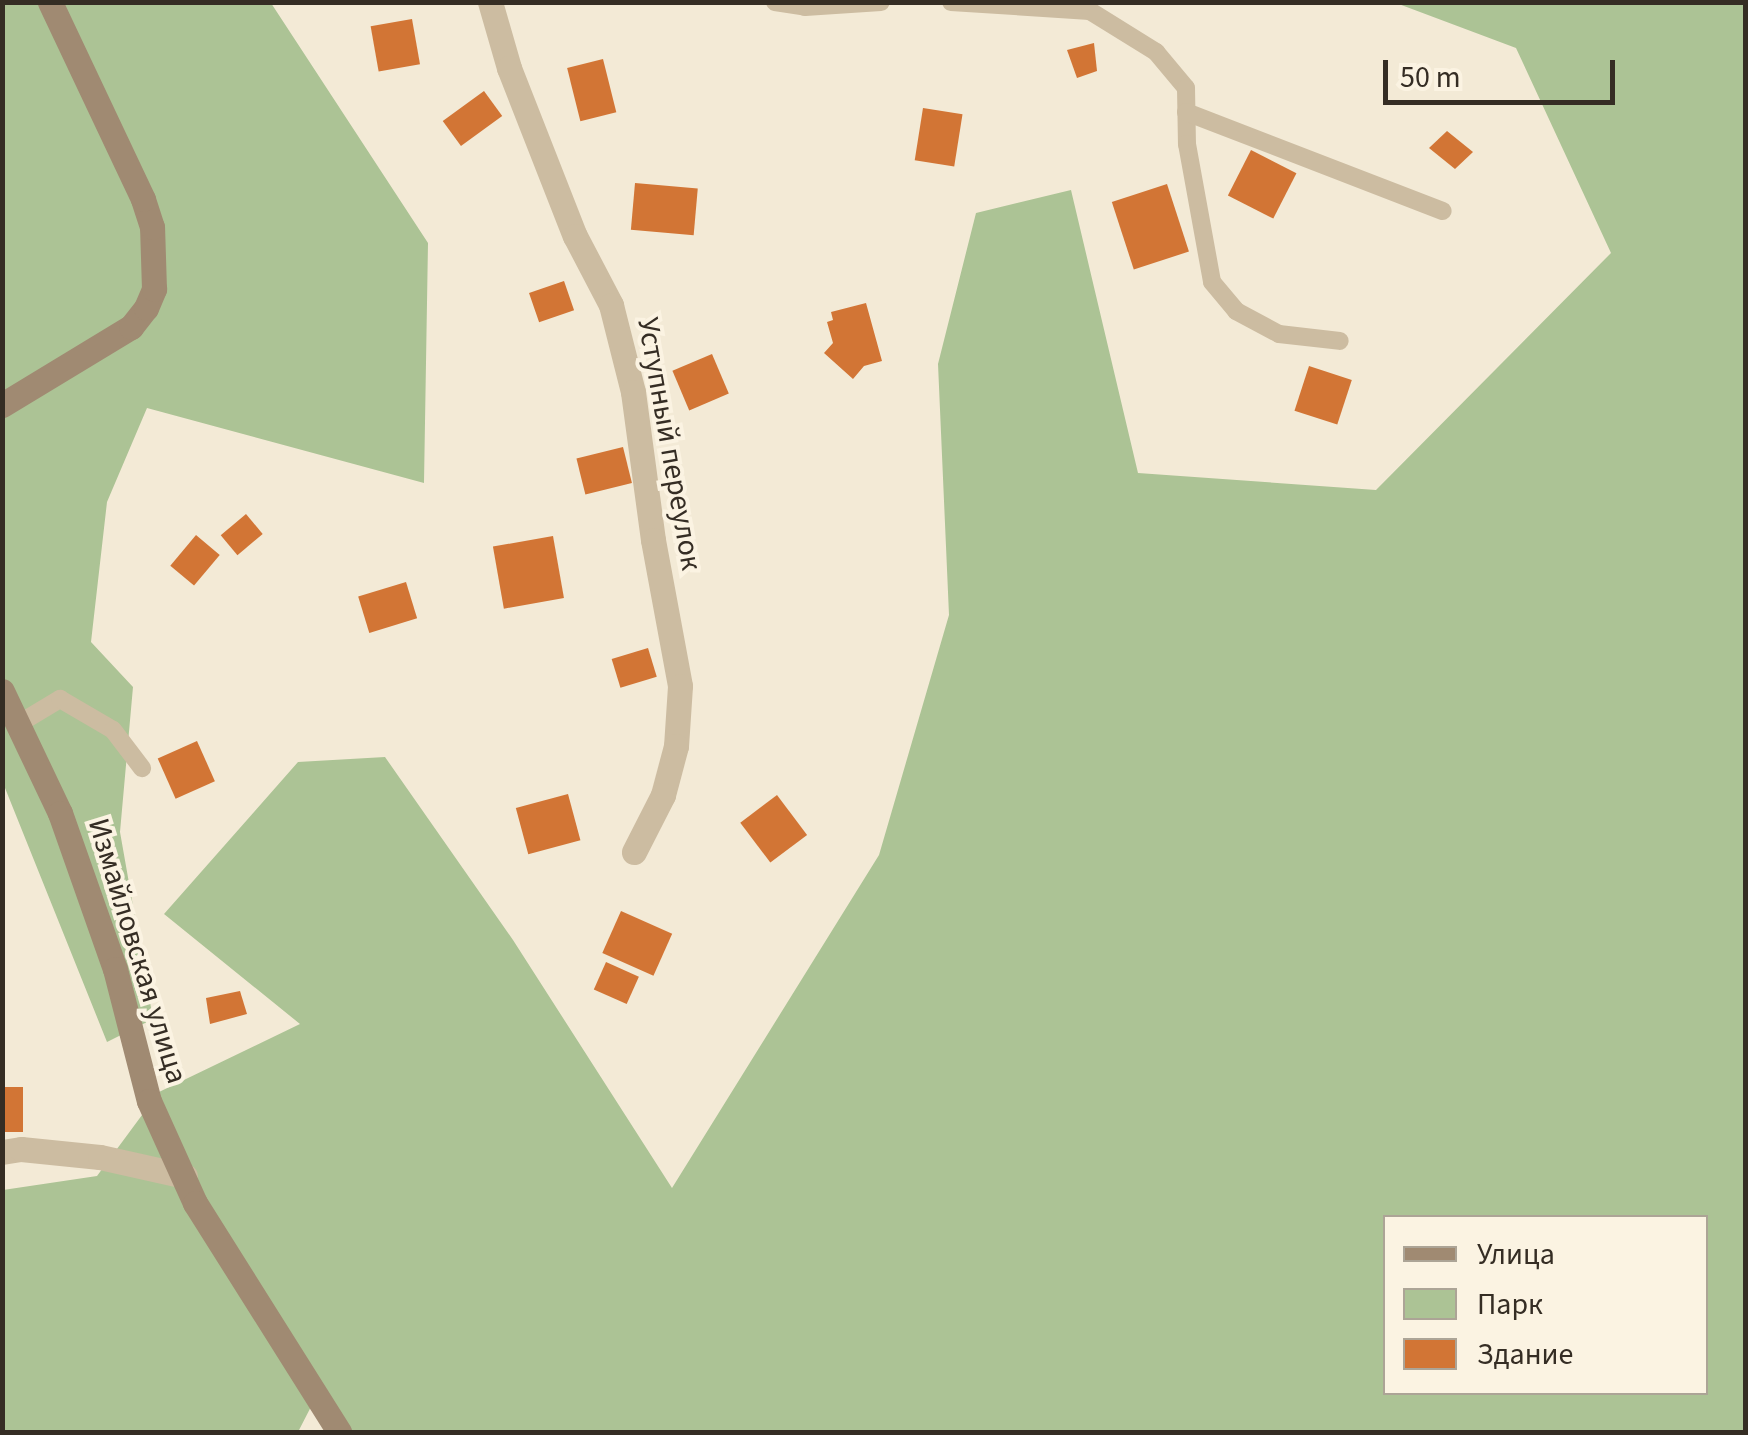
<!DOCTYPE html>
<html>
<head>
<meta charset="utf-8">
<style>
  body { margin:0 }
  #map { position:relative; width:1748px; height:1435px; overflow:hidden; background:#f3ead6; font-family:"Source Sans 3",sans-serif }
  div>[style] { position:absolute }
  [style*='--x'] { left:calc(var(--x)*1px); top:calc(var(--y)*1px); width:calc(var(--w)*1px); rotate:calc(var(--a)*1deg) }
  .green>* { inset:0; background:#acc395 }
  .building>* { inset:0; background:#d27535; transform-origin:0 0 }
  .lane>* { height:18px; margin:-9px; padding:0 9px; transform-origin:9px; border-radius:9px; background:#ccbca1 }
  .street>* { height:25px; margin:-12.5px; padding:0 12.5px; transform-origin:12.5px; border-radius:12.5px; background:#ccbca1 }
  .secondary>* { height:25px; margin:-12.5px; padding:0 12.5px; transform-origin:12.5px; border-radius:12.5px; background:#a08a72 }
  span { translate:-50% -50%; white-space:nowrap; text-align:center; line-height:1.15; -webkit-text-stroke:8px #fbf3e2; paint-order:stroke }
  .street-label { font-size:30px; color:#352d24 }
  .frame { position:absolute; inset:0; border:5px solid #352d24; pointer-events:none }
  .legend { position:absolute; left:1383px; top:1215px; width:325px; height:180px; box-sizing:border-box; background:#fbf3e2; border:2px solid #aca496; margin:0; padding:12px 18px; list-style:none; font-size:30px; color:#352d24 }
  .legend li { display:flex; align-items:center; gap:20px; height:50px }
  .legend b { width:50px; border:2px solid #aca496 }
  .scale { position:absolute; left:1383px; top:60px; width:232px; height:45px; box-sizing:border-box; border:5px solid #352d24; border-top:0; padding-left:12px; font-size:30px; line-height:35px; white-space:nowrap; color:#352d24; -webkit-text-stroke:8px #fbf3e2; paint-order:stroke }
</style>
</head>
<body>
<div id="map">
  <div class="green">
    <i style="clip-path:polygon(3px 3px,271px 3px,428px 243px,424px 483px,147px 408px,107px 502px,91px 642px,133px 687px,120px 832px,153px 1019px,107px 1042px,3px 783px)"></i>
    <i style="clip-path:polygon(evenodd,1396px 3px,1745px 3px,1745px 1432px,340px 1432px,316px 1397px,298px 1432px,3px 1432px,3px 1190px,97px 1176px,159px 1092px,300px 1024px,164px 914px,298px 762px,385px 757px,513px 940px,672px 1188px,879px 855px,949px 615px,938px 364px,976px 213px,1071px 190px,1138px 473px,1376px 490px,1611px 253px,1516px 48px,1396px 3px,1386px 1218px,1706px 1218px,1706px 1392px,1386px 1392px,1386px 1218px)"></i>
  </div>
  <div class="building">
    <i style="left:412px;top:19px;width:46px;height:42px;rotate:80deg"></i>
    <i style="clip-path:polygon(1094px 43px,1097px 71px,1077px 78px,1067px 50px)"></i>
    <i style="left:603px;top:59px;width:55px;height:37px;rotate:76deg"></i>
    <i style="left:484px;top:91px;width:31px;height:51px;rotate:54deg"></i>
    <i style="left:923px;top:108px;width:40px;height:53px;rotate:9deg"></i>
    <i style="clip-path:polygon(1447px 131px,1473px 152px,1455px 169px,1429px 148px)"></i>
    <i style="left:1251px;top:150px;width:51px;height:51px;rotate:27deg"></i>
    <i style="left:635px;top:183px;width:63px;height:47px;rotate:5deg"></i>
    <i style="left:1167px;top:184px;width:71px;height:58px;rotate:72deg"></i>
    <i style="left:564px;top:281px;width:31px;height:37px;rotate:71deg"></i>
    <i style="clip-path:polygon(866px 303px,882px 361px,864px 366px,853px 379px,824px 353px,833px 343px,827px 322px,833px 320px,831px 312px)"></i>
    <i style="left:712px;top:354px;width:43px;height:43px;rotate:67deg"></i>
    <i style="left:1309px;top:366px;width:45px;height:47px;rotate:18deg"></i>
    <i style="left:623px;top:447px;width:37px;height:48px;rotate:76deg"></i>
    <i style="left:246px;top:514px;width:26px;height:33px;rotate:50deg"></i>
    <i style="left:196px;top:535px;width:31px;height:40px;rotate:40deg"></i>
    <i style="left:553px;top:536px;width:63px;height:61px;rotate:80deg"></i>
    <i style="left:406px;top:582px;width:38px;height:50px;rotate:73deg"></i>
    <i style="left:648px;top:648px;width:30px;height:38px;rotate:73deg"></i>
    <i style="left:197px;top:741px;width:44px;height:43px;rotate:66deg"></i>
    <i style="left:568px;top:794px;width:48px;height:54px;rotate:75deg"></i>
    <i style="left:777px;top:795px;width:50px;height:46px;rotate:53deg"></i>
    <i style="left:621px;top:911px;width:56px;height:46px;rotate:24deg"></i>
    <i style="left:606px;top:962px;width:36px;height:30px;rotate:24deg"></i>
    <i style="clip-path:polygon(240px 991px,247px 1014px,210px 1024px,206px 998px)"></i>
    <i style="left:2px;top:1087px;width:21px;height:45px"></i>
  </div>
  <div class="lane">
    <i style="--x:775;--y:2;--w:30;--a:9"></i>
    <i style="--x:805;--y:7;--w:76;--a:-3.8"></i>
    <i style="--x:951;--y:2;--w:139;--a:3.7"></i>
    <i style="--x:1090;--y:11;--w:78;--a:31.8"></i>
    <i style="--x:1156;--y:52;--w:47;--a:50.2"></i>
    <i style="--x:1186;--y:88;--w:56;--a:89"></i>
    <i style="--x:1187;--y:144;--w:140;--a:79.7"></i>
    <i style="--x:1212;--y:282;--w:38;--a:50"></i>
    <i style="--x:1236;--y:311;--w:49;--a:28.1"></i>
    <i style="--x:1279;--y:334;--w:61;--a:6.5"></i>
    <i style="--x:1186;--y:112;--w:275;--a:21.1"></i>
    <i style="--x:20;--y:723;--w:47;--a:-31"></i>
    <i style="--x:60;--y:699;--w:61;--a:30.3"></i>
    <i style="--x:113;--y:730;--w:48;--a:52.7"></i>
  </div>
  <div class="street">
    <i style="--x:490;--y:2;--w:69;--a:73.9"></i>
    <i style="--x:509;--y:68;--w:180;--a:68.6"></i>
    <i style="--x:575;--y:236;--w:78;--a:62.4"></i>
    <i style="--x:611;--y:305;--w:90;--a:75.8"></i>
    <i style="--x:633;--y:392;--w:149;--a:82.3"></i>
    <i style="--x:653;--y:540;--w:148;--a:79.5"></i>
    <i style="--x:680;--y:686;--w:60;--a:93.8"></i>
    <i style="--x:676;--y:746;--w:51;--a:104.9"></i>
    <i style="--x:663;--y:795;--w:64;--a:117"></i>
    <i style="--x:2;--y:1152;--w:19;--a:-9"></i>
    <i style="--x:21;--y:1149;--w:79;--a:5.8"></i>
    <i style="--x:100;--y:1157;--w:87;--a:12.6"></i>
  </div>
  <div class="secondary">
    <i style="--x:2;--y:405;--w:151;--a:-31.2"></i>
    <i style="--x:131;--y:327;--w:24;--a:-52"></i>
    <i style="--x:146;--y:308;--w:21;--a:-67"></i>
    <i style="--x:154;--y:289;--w:62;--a:-91.8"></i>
    <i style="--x:152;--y:227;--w:29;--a:-108"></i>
    <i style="--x:143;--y:199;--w:218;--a:-115.3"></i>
    <i style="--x:2;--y:691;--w:135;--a:64.6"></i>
    <i style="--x:60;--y:813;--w:165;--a:70.6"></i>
    <i style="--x:115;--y:969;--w:136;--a:75.6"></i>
    <i style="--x:149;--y:1101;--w:112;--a:65.7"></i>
    <i style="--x:195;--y:1203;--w:271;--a:57.8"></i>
  </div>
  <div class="street-label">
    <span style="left:669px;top:444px;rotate:80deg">Уступный переулок</span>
    <span style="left:137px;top:951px;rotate:73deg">Измайловская улица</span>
  </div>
  <div class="frame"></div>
  <ul class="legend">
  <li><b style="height:12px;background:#a08a72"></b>Улица</li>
  <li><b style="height:28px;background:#acc395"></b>Парк</li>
  <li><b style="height:28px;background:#d27535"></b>Здание</li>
  </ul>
  <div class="scale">50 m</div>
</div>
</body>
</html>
